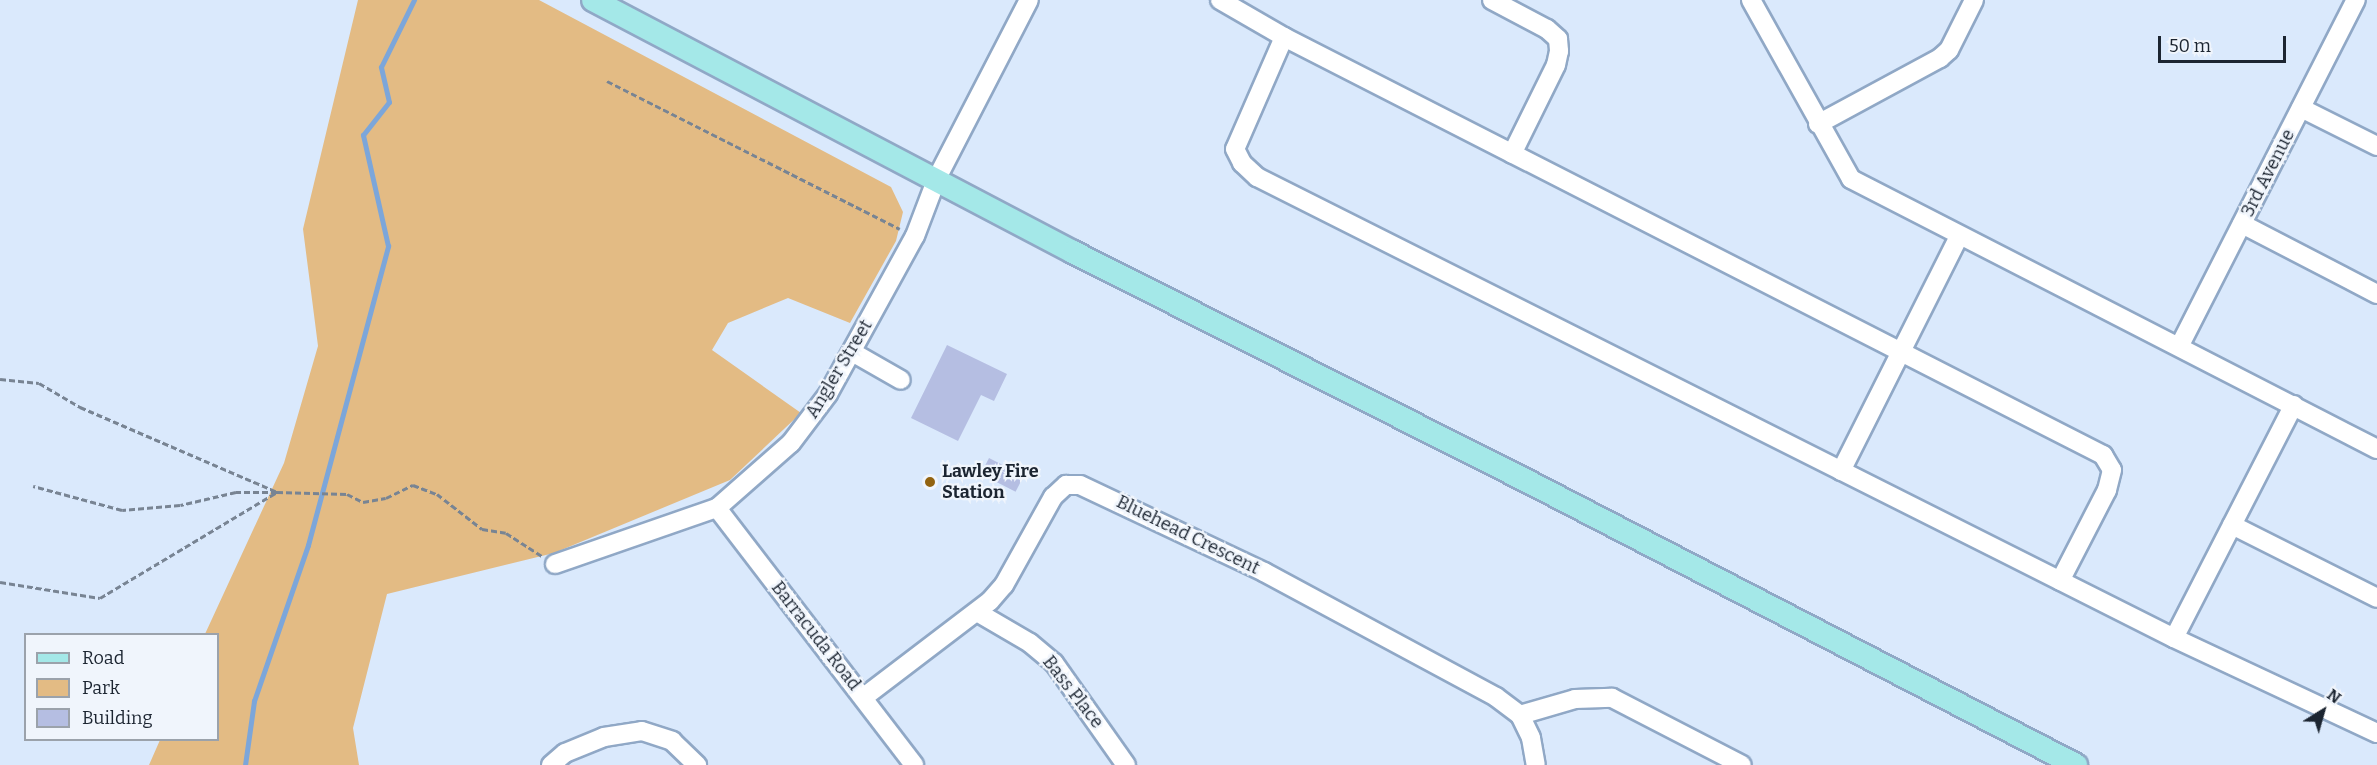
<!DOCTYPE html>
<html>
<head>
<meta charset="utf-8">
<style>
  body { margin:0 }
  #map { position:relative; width:2377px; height:765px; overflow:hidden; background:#dae9fc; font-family:Bitter,serif }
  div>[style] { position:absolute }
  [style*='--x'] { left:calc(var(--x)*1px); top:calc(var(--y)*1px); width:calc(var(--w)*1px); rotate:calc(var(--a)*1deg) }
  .green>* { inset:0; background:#e3bb84 }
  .stream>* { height:5px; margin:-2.5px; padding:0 2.5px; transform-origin:2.5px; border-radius:2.5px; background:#7ca6da }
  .building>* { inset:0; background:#b5bee2; transform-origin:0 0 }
  .path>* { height:3px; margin-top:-1.5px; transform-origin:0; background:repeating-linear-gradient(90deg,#788493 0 6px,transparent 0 9px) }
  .roads { filter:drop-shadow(2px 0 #90a8c6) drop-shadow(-2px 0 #90a8c6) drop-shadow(0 2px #90a8c6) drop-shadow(0 -2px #90a8c6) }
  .minor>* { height:18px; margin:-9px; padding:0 9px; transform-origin:9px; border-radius:9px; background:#fff }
  .major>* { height:22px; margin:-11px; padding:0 11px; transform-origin:11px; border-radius:11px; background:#a4e8e8 }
  .dots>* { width:16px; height:16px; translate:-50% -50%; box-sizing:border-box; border:3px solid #f0f5fc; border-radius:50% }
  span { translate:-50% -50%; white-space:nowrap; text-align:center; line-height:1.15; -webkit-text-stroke:4.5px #f0f5fc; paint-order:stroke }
  .street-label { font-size:18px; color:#1c2531 }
  .poi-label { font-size:18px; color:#1c2531; font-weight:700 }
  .left { translate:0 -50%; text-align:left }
  .legend { position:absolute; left:24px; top:633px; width:195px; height:108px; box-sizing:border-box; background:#f0f5fc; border:2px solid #9ba2ab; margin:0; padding:8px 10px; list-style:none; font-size:18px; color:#1c2531 }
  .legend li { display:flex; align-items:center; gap:12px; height:30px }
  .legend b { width:30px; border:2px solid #9ba2ab }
  .north { position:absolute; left:2293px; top:681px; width:60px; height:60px; -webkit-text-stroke:4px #f0f5fc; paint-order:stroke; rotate:37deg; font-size:16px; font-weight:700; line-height:24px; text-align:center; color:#1c2531 }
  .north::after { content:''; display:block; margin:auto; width:21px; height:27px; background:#1c2531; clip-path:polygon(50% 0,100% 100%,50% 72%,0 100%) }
  .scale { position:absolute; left:2158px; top:36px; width:128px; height:27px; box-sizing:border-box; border:3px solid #1c2531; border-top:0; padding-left:8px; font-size:18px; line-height:21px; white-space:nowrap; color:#1c2531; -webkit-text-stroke:4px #f0f5fc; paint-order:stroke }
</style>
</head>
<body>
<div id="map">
  <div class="green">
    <i style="clip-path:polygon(358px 0,539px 0,891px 187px,903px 212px,896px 241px,850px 323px,788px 298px,728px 323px,712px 350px,801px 413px,730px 480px,554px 553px,387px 594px,353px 728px,359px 765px,149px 765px,160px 740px,218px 740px,218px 634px,205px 634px,284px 463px,318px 346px,303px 229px)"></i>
  </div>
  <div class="stream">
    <i style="--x:245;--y:765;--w:65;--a:-82"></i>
    <i style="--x:254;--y:701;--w:165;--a:-70.9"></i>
    <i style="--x:308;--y:545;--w:310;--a:-75"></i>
    <i style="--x:388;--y:246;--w:114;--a:-102.7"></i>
    <i style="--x:363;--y:135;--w:42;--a:-51.8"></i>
    <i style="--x:389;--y:102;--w:36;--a:-103"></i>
    <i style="--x:381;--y:67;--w:75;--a:-63.8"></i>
  </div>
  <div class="building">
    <i style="clip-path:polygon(947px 345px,1007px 374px,994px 401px,981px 395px,958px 441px,911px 418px)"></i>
    <i style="left:989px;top:458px;width:39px;height:18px;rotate:27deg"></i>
  </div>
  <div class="path">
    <i style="--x:607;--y:81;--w:328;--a:26.8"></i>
    <i style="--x:0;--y:379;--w:39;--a:6"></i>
    <i style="--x:39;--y:383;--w:48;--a:30.3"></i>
    <i style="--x:80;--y:407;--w:215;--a:23.3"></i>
    <i style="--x:277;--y:492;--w:41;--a:180"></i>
    <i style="--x:236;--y:492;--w:57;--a:166.9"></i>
    <i style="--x:180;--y:505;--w:58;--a:175.1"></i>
    <i style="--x:122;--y:510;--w:92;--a:-164.9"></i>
    <i style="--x:0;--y:582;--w:101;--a:9.1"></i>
    <i style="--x:100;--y:598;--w:206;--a:-30.9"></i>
    <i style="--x:277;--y:492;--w:70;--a:1.6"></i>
    <i style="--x:347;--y:494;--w:18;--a:27"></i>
    <i style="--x:363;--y:502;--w:23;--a:-10"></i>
    <i style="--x:386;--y:498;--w:30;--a:-26"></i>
    <i style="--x:413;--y:485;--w:26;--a:21"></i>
    <i style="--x:437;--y:494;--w:57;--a:37.9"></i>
    <i style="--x:482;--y:529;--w:24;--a:9"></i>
    <i style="--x:506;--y:533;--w:43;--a:32.6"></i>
  </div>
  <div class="roads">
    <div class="minor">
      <i style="--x:1220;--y:0;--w:74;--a:30"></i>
      <i style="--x:1284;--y:37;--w:920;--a:27.04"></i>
      <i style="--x:2103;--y:455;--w:17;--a:59"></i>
      <i style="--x:2112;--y:470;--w:21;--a:104"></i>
      <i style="--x:2107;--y:490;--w:102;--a:117.3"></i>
      <i style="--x:1492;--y:0;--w:62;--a:27.8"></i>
      <i style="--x:1547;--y:29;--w:15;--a:42"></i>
      <i style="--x:1558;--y:39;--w:12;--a:85"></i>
      <i style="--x:1559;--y:51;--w:14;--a:102"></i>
      <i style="--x:1556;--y:65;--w:99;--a:116.3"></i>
      <i style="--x:1751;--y:0;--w:205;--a:60.8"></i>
      <i style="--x:1851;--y:179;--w:591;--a:27.17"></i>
      <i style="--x:1284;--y:37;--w:122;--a:113.6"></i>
      <i style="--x:1235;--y:149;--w:16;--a:63"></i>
      <i style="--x:1242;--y:163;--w:21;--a:43"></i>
      <i style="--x:1257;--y:177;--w:1026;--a:26.69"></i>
      <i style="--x:2174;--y:638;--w:224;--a:25.1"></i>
      <i style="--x:2301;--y:108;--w:85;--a:26.6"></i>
      <i style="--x:1818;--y:124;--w:139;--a:-28.4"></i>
      <i style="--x:1940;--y:58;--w:12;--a:-42"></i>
      <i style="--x:1949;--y:50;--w:56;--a:-63.4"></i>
      <i style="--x:2242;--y:224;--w:152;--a:27.4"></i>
      <i style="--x:2180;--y:345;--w:387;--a:-63"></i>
      <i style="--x:852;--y:352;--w:56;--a:29.7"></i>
      <i style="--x:1841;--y:471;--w:263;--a:-63.3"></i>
      <i style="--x:717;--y:508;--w:324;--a:52.5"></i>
      <i style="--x:2232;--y:525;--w:162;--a:26.7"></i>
      <i style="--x:555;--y:564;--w:171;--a:-19.1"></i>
      <i style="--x:717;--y:508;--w:98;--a:-41.3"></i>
      <i style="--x:791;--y:443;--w:61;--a:-52.9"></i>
      <i style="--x:828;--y:394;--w:180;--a:-61.2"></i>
      <i style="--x:915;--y:236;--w:62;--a:-69.2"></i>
      <i style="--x:937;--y:178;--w:200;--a:-62.7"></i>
      <i style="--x:977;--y:612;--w:61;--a:30.3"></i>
      <i style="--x:1030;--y:643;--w:31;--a:40"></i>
      <i style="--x:1054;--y:663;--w:125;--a:54.8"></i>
      <i style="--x:2174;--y:638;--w:262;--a:-62.8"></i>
      <i style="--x:864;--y:697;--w:158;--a:-37.3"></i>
      <i style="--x:990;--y:601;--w:21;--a:-49"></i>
      <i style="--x:1004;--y:585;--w:101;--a:-60.9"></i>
      <i style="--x:1053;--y:497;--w:18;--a:-43"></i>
      <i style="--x:1066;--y:485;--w:14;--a:0"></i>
      <i style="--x:1080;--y:485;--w:204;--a:25.3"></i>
      <i style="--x:1264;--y:572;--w:264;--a:28.3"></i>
      <i style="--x:1496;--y:697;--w:30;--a:37"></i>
      <i style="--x:1520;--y:715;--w:25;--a:64"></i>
      <i style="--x:1531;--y:738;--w:27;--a:80"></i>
      <i style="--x:1520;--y:715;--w:57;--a:-16.2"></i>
      <i style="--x:1575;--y:699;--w:37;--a:-2"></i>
      <i style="--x:1612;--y:698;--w:146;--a:27.3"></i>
      <i style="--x:551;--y:765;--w:18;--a:-41"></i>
      <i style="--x:565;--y:753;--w:42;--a:-22.3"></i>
      <i style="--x:604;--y:737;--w:38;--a:-9"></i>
      <i style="--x:642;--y:731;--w:32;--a:18"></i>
      <i style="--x:672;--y:741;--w:35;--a:44"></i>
    </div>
    <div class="major">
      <i style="--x:593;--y:0;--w:542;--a:27.7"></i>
      <i style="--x:1073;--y:252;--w:511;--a:26.77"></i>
      <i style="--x:1529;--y:482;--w:616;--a:27.36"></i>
    </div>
  </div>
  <div class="dots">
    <i style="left:930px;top:482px;background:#926310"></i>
  </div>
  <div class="street-label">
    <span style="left:2268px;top:173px;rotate:-63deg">3rd Avenue</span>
    <span style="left:839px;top:369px;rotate:-59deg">Angler Street</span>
    <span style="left:1188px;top:535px;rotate:26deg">Bluehead Crescent</span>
    <span style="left:816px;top:636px;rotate:52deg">Barracuda Road</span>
    <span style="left:1073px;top:692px;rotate:52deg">Bass Place</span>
  </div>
  <div class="poi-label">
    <span class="left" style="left:942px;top:482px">Lawley Fire<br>Station</span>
  </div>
  <ul class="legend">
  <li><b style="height:8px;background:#a4e8e8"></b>Road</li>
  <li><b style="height:16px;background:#e3bb84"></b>Park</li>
  <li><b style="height:16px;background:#b5bee2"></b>Building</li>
  </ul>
  <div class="north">N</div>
  <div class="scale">50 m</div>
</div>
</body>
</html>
